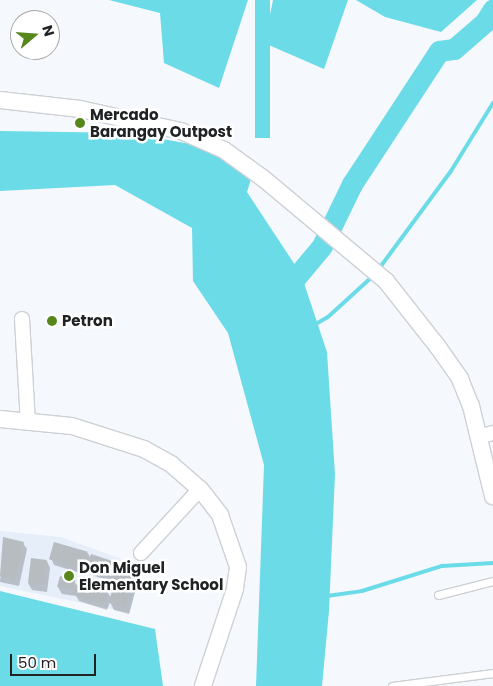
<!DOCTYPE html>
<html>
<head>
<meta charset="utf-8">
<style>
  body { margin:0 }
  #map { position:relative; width:493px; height:686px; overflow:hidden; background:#f5f9fe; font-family:Poppins,sans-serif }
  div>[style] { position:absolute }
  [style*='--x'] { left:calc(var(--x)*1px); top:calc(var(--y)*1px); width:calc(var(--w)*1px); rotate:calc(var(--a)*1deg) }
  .built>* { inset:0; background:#e5eef9 }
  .water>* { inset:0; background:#6cdbe8; transform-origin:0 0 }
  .shadow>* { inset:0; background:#0003 }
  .stream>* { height:4px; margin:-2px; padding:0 2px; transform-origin:2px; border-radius:2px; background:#6cdbe8 }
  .river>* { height:21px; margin:-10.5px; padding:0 10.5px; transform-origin:10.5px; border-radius:10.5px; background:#6cdbe8 }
  .building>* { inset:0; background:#b6bcbf; transform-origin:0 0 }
  .roads { filter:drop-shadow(1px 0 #cdd1d5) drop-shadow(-1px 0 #cdd1d5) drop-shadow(0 1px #cdd1d5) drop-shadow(0 -1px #cdd1d5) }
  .service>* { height:7px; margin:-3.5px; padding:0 3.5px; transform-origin:3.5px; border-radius:3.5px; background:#fff }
  .minor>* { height:14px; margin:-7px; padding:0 7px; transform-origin:7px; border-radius:7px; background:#fff }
  .tertiary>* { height:16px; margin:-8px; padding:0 8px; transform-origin:8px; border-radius:8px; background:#fff }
  .dots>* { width:14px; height:14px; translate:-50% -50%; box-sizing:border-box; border:2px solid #fff; border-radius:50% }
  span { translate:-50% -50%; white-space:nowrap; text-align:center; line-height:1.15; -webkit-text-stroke:5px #fff; paint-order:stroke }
  .poi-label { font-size:15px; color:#202223; font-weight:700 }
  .left { translate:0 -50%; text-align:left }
  .north { position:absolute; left:10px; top:10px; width:50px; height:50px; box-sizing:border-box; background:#fff; border:1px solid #a6a7a7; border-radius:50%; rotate:72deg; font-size:14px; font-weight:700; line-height:20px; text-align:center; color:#202223 }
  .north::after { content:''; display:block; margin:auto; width:18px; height:22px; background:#57871a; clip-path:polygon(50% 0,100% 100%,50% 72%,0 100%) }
  .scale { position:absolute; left:10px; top:654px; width:86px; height:22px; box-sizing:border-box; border:2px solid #202223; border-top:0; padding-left:6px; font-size:15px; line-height:18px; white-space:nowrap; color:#202223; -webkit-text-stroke:4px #fff; paint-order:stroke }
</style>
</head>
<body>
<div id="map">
  <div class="built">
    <i style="clip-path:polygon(0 531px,61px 537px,140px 566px,130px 613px,0 586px)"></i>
  </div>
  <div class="water">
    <i style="clip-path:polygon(109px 0,248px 0,219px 88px,164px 63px,160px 13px)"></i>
    <i style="left:255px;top:0;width:15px;height:138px"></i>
    <i style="clip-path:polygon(273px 0,348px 0,324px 69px,264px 43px)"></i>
    <i style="clip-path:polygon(356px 0,477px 0,441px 32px,385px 17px)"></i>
    <i style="clip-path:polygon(493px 0,493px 20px,485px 32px,454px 56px,440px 44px,458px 37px,484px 15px)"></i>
    <i style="clip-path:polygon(0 131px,131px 133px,195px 145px,215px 153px,251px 179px,247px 192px,301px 274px,327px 352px,335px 474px,329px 611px,322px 686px,256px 686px,264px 465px,228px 333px,193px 281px,192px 228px,115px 185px,0 191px)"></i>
    <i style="clip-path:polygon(0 591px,155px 629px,163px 686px,0 686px)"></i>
  </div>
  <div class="shadow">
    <i style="clip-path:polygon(4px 538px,23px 543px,27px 549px,19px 586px,0 582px)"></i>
    <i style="clip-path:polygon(88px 553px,91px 559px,114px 563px,118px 571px,134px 576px,138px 582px,129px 614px,114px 610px,110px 602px,107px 610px,79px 601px,76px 596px,62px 594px,58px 587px,74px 581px,78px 587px,107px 591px,111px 598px,116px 583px,92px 575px,89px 570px,87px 575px,54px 565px,51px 558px)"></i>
    <i style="clip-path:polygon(47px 561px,50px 568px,47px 592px,32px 590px,28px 583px)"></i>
  </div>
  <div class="stream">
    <i style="--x:378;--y:270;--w:123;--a:-53.6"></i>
    <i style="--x:451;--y:171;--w:80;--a:-58.3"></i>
    <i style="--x:314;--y:325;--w:16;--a:-30"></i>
    <i style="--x:328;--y:317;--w:62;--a:-42.4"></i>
    <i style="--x:327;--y:596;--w:35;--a:-8"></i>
    <i style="--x:362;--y:591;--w:84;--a:-17.4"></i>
    <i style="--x:442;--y:566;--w:51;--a:-3.4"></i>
  </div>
  <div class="river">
    <i style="--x:282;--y:294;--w:62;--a:-50.2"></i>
    <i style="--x:322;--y:246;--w:69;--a:-64.2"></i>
    <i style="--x:352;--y:184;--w:159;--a:-56.8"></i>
    <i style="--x:439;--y:51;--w:15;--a:-8"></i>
    <i style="--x:454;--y:49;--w:41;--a:-41.1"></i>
    <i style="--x:485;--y:22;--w:15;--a:-58"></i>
  </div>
  <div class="building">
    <i style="clip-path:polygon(3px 537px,24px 542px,15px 580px,0 576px)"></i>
    <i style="left:54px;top:542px;width:35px;height:18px;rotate:16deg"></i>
    <i style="left:91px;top:554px;width:25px;height:16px;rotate:18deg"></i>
    <i style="left:31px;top:558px;width:16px;height:25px;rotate:7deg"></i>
    <i style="left:118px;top:570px;width:18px;height:34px;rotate:16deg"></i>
    <i style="left:60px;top:576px;width:16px;height:11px;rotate:15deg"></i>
    <i style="left:79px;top:580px;width:31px;height:15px;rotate:19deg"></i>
  </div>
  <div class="roads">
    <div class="service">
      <i style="--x:438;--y:595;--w:57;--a:-14.3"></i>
      <i style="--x:392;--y:686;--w:102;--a:-7.3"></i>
    </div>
    <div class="minor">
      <i style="--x:22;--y:319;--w:103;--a:86.7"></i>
      <i style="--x:478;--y:437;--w:16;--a:-15"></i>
      <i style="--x:141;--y:553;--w:87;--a:-47.3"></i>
    </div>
    <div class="tertiary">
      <i style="--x:0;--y:100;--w:81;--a:6.4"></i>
      <i style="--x:80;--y:109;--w:103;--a:12.3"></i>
      <i style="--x:181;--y:131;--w:47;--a:23.8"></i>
      <i style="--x:224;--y:150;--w:49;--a:35.9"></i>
      <i style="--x:264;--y:179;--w:159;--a:39.9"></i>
      <i style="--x:386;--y:281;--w:84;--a:51.8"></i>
      <i style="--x:438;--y:347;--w:39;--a:55"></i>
      <i style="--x:460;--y:379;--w:29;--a:68"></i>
      <i style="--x:471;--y:406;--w:93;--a:76.3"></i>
      <i style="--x:0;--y:419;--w:72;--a:5.6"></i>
      <i style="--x:72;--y:426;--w:76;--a:17.7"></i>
      <i style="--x:144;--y:449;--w:31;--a:29"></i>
      <i style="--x:171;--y:464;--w:38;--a:41"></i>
      <i style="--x:200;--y:489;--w:33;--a:52"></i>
      <i style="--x:220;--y:515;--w:55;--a:70.9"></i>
      <i style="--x:238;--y:567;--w:22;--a:98"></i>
      <i style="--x:235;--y:589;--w:102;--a:108.3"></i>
    </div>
  </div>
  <div class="dots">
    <i style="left:80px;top:123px;background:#57871a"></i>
    <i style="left:52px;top:321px;background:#57871a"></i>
    <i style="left:69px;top:576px;background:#57871a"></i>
  </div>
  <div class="poi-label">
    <span class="left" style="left:90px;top:123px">Mercado<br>Barangay Outpost</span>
    <span class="left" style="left:62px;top:321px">Petron</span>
    <span class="left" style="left:79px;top:576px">Don Miguel<br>Elementary School</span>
  </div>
  <div class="north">N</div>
  <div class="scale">50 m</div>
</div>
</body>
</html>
